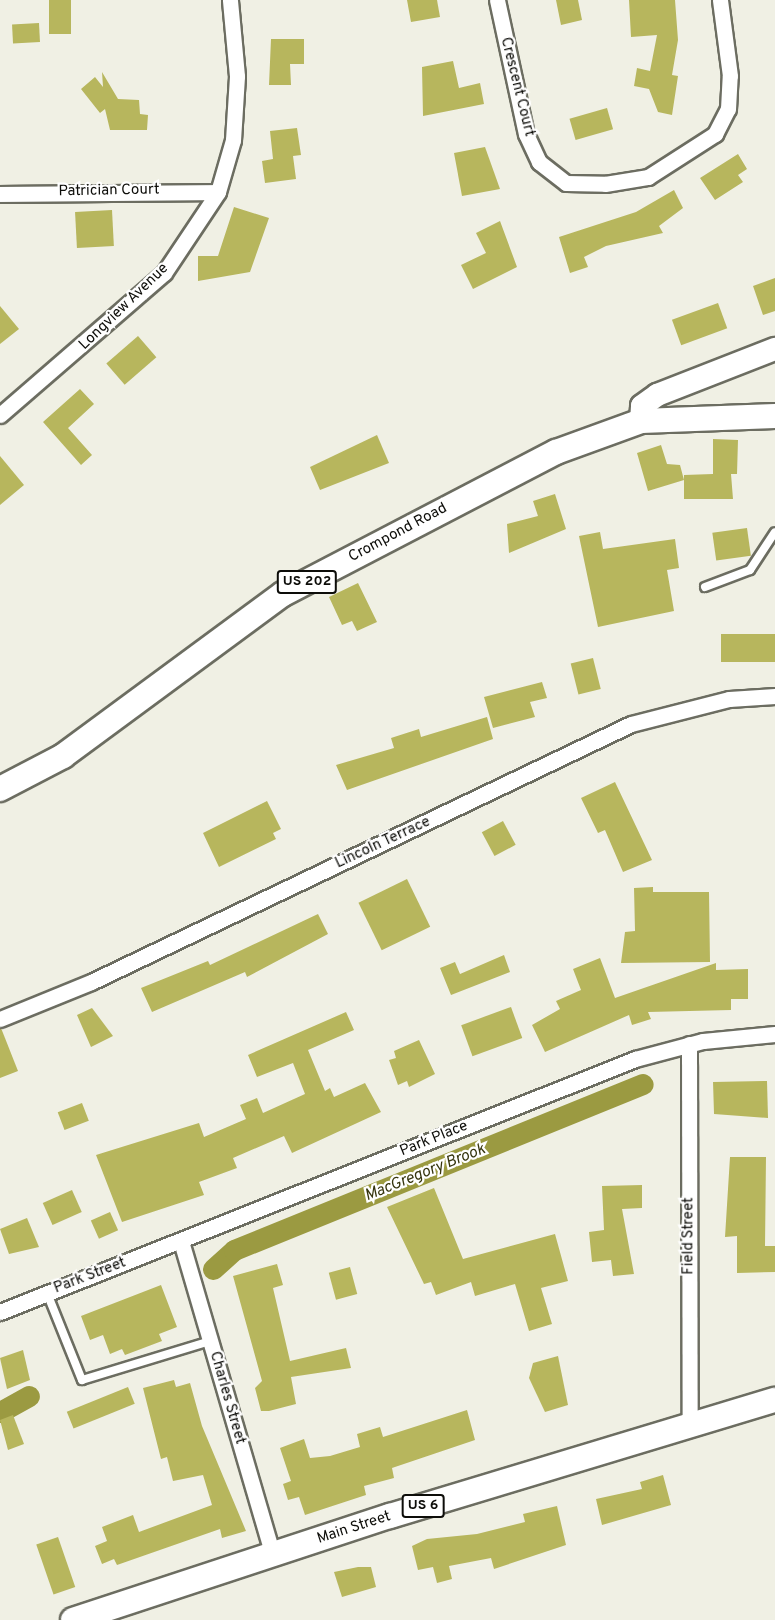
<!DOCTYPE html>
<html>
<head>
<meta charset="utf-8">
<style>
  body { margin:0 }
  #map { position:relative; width:775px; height:1620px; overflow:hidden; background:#f0f0e4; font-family:Overpass,sans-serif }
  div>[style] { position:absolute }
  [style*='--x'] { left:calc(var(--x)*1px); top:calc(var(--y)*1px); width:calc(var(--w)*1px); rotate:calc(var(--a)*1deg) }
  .canal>* { height:21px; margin:-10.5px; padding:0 10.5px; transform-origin:10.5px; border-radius:10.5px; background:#9b9a41 }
  .building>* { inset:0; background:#b7b65d; transform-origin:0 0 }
  .roads { filter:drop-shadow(2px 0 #6c6d61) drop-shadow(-2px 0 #6c6d61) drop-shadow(0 2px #6c6d61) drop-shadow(0 -2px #6c6d61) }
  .lane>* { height:8px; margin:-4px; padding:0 4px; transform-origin:4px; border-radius:4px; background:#fff }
  .street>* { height:15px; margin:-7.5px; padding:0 7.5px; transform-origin:7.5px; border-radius:7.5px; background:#fff }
  .secondary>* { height:22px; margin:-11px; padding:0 11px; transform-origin:11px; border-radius:11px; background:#fff }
  .primary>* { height:24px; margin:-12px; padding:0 12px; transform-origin:12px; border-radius:12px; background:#fff }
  span { translate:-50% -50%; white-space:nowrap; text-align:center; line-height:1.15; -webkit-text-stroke:4.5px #fff; paint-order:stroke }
  .shield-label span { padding:2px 4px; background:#fff; border:2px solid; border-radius:4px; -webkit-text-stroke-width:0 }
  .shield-label { font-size:14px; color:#0d0d09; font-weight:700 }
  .street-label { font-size:15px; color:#0d0d09 }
  .water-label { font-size:16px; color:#35340d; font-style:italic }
</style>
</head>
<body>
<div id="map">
  <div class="canal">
    <i style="--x:213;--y:1269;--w:28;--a:-42"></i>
    <i style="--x:234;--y:1250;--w:441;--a:-22.1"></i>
    <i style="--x:0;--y:1412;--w:33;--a:-29"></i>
  </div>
  <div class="building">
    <i style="left:49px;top:0;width:22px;height:34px"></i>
    <i style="clip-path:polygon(407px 0,437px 0,440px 17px,411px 22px)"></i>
    <i style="clip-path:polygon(556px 0,578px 0,582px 20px,561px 25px)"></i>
    <i style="clip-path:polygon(629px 0,675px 0,678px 40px,672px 75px,678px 76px,672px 115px,658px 112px,649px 89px,634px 86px,637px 68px,650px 71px,657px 35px,631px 37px)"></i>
    <i style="left:39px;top:23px;width:19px;height:27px;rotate:87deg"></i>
    <i style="clip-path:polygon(271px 39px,304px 39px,304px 64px,290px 64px,291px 85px,269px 85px)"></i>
    <i style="clip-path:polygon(453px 61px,459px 88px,480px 83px,484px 104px,423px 116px,422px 67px)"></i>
    <i style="clip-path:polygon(102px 72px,118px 99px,139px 100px,140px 114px,148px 115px,147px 130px,110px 130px,105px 109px,100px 113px,81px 89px,95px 77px,103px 87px)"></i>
    <i style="left:607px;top:108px;width:22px;height:39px;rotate:74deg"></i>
    <i style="clip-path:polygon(297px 128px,301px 155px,293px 156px,296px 179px,265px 183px,262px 161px,273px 159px,270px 131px)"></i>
    <i style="clip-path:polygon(485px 147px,500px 189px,462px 196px,454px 153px)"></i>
    <i style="clip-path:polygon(738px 154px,747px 169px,738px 175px,743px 182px,715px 200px,700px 178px)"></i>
    <i style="clip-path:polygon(674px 190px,683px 208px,659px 226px,663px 233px,606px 246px,584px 257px,588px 267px,570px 273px,559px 237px,636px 212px)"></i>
    <i style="clip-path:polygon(234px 207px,269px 218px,250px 272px,198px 281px,198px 256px,218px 256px)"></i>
    <i style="left:112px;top:210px;width:36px;height:37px;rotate:87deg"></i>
    <i style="clip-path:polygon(500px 221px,517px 267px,473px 289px,461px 265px,486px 253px,476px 233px)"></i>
    <i style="clip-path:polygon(775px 278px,775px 311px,763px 315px,753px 286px)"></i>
    <i style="left:718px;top:303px;width:27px;height:49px;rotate:70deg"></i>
    <i style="clip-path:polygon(0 306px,19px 329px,0 344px)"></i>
    <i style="left:138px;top:336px;width:28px;height:42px;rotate:49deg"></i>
    <i style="clip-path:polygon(80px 389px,94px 404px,68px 428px,92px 455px,81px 465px,43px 422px)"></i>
    <i style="clip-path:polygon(377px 435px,389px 463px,320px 490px,310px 467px)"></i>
    <i style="clip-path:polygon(713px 439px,738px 440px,737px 474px,731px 474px,733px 499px,684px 499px,684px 475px,713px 474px)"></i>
    <i style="clip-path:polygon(661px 445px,667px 464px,680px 465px,684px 480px,648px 491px,637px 453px)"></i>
    <i style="clip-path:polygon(0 456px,24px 485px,0 505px)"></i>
    <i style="clip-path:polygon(555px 494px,566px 529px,509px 553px,507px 524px,538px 516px,533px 501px)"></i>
    <i style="left:747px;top:528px;width:28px;height:35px;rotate:82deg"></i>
    <i style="clip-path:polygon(600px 532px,603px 549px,675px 539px,679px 568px,667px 570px,674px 611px,598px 627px,579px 536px)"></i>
    <i style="clip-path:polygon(358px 583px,377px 622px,357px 631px,352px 621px,342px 625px,329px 597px)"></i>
    <i style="left:775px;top:634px;width:28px;height:54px;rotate:90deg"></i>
    <i style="left:593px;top:658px;width:32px;height:23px;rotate:76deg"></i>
    <i style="clip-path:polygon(542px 682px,547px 698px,530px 702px,535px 717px,493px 728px,484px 697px)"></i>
    <i style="clip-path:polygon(487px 717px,493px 739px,347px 790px,336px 765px,394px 748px,391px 738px,419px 729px,421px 737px)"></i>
    <i style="clip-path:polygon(615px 782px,652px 860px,623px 872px,605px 830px,598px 833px,581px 798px)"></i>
    <i style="clip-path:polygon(267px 801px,281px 829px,273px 833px,276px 839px,219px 867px,203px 833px)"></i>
    <i style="left:503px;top:821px;width:27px;height:24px;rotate:62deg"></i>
    <i style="left:407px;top:879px;width:53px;height:54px;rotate:64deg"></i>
    <i style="clip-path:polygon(653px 887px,653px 892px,709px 892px,710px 962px,621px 963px,625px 932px,635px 931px,634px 888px)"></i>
    <i style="clip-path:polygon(318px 914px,328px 934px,247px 977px,245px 972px,152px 1012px,141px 988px,208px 961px,210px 965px)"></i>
    <i style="clip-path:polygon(504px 955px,510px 972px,451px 995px,440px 968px,455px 962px,460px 974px)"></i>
    <i style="clip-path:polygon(600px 958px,615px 998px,716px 963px,716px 970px,748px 969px,748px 999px,731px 999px,731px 1010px,648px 1012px,651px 1019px,632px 1025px,629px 1015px,545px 1052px,532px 1025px,560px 1009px,556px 1001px,581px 990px,573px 969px)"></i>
    <i style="left:511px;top:1007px;width:33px;height:53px;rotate:70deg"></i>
    <i style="clip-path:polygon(92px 1008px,113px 1036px,91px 1047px,77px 1015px)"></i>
    <i style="clip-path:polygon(346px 1012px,354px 1030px,308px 1050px,325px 1091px,330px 1088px,334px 1097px,365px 1083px,381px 1112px,292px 1153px,284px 1136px,233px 1158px,237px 1168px,199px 1182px,204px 1195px,122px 1222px,96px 1155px,199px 1123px,204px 1137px,246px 1119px,240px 1105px,257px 1098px,263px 1113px,305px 1094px,293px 1063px,257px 1077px,248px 1055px)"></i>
    <i style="clip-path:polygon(1px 1028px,18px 1071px,0 1078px,0 1029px)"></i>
    <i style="clip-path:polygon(419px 1040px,435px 1074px,409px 1087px,407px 1081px,398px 1085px,389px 1060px,396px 1058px,394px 1051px)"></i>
    <i style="clip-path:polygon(767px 1081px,768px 1118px,714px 1114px,713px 1082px)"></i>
    <i style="left:82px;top:1103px;width:19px;height:26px;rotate:69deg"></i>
    <i style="clip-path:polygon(730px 1157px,766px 1157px,765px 1246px,775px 1246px,775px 1272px,737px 1273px,737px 1236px,725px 1237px)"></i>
    <i style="clip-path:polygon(642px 1185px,642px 1208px,622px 1209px,634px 1274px,613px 1276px,611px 1260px,592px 1262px,589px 1232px,604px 1230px,602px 1186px)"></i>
    <i style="clip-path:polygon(434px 1188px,463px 1259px,555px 1234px,568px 1281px,541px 1288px,552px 1324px,529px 1331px,515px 1284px,475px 1296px,471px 1282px,436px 1295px,431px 1282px,424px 1284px,387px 1207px)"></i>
    <i style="left:72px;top:1190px;width:24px;height:32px;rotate:66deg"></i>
    <i style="left:110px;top:1212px;width:20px;height:21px;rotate:66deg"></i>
    <i style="clip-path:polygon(27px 1218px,39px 1247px,9px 1254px,0 1229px)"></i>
    <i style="clip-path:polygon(277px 1264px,283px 1285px,273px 1288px,290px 1361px,346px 1348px,351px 1368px,291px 1377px,296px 1404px,269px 1411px,261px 1411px,255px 1388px,262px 1381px,233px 1276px)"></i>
    <i style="left:350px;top:1267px;width:28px;height:22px;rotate:75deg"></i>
    <i style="clip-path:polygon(161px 1285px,177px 1327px,159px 1334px,162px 1341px,125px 1355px,122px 1349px,110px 1354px,103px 1335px,90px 1340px,81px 1316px)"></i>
    <i style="clip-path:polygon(23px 1350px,30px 1380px,7px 1389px,0 1358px)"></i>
    <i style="clip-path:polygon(558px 1356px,568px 1405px,545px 1412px,529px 1378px,533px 1363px)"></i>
    <i style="clip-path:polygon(174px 1380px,176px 1387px,190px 1383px,202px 1426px,246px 1531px,222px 1538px,220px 1529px,117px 1565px,114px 1559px,102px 1564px,95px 1546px,107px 1541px,102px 1527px,133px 1515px,139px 1532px,212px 1505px,203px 1475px,173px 1481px,167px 1457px,161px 1459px,143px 1388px)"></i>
    <i style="left:128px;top:1387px;width:18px;height:66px;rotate:68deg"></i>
    <i style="clip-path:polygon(467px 1410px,475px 1440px,392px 1468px,394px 1478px,364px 1486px,366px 1495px,305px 1515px,299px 1497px,288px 1500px,283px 1484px,291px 1481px,280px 1448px,304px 1439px,310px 1458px,330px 1456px,360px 1447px,357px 1434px,380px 1427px,383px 1437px)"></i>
    <i style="clip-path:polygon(13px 1415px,24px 1444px,8px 1450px,0 1420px)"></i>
    <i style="clip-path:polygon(663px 1475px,671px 1505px,602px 1525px,596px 1499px,642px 1489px,640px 1482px)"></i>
    <i style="clip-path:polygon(557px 1506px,566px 1545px,494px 1569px,491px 1558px,449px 1566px,452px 1579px,437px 1583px,433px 1567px,418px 1570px,412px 1546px,427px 1539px,477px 1534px,525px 1522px,523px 1514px)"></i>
    <i style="left:58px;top:1537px;width:53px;height:23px;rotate:71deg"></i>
    <i style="clip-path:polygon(358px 1567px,371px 1567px,376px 1587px,342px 1597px,334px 1572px)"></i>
  </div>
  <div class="roads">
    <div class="lane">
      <i style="--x:705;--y:587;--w:48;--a:-20.7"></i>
      <i style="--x:750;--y:570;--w:45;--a:-56.7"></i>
      <i style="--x:47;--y:1293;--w:94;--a:68.1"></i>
      <i style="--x:82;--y:1380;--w:134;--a:-16.9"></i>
    </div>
    <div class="street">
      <i style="--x:497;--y:0;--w:137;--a:77.8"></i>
      <i style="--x:526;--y:134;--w:31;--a:65"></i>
      <i style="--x:539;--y:162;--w:34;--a:38"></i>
      <i style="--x:566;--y:183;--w:39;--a:1"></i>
      <i style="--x:605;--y:184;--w:44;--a:-9.2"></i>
      <i style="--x:648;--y:177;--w:80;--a:-32.7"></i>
      <i style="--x:715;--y:134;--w:28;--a:-63"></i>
      <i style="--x:728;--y:109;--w:33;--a:-87"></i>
      <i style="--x:730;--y:76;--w:77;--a:-97.5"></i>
      <i style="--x:0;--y:194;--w:218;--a:-0.5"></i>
      <i style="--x:0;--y:415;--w:217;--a:-40.9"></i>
      <i style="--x:164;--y:273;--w:97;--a:-56.3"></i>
      <i style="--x:218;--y:192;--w:54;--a:-73.9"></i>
      <i style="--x:233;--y:140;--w:64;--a:-86.4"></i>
      <i style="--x:237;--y:76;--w:76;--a:-95.3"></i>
      <i style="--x:0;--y:1019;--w:98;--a:-22.1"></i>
      <i style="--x:91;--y:982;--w:598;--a:-25.54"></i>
      <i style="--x:631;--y:724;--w:101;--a:-14.3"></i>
      <i style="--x:729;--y:699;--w:46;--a:-3.7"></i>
      <i style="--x:689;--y:1044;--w:383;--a:89.9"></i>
      <i style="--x:181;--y:1241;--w:327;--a:73.7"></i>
      <i style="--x:0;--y:1312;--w:684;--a:-21.72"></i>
      <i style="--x:635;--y:1059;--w:70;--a:-14.8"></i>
      <i style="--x:703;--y:1041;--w:72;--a:-5.6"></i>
    </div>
    <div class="secondary">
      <i style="--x:641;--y:421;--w:15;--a:-86"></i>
      <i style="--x:642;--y:406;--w:19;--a:-36"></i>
      <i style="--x:657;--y:395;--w:127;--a:-21.3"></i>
    </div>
    <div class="primary">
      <i style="--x:0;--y:789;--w:71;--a:-27.6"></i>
      <i style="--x:63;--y:756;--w:273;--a:-36.4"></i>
      <i style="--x:283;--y:594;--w:308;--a:-27.5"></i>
      <i style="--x:556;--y:452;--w:90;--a:-20"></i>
      <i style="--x:641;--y:421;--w:134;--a:-2.1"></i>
      <i style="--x:73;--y:1620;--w:334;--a:-18.2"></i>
      <i style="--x:390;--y:1516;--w:402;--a:-16.8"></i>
    </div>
  </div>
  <div class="shield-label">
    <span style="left:307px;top:582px">US 202</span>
    <span style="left:423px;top:1506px">US 6</span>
  </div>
  <div class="street-label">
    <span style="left:517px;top:87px;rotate:76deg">Crescent Court</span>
    <span style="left:109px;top:191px;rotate:-1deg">Patrician Court</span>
    <span style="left:124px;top:307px;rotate:-44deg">Longview Avenue</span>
    <span style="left:398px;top:533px;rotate:-28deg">Crompond Road</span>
    <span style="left:383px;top:843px;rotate:-25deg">Lincoln Terrace</span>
    <span style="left:434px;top:1139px;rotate:-22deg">Park Place</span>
    <span style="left:689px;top:1236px;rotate:-90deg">Field Street</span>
    <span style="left:90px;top:1276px;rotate:-21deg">Park Street</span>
    <span style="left:227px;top:1398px;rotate:74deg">Charles Street</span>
    <span style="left:354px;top:1528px;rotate:-18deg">Main Street</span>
  </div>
  <div class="water-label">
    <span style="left:425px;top:1173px;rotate:-22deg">MacGregory Brook</span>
  </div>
</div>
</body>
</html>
